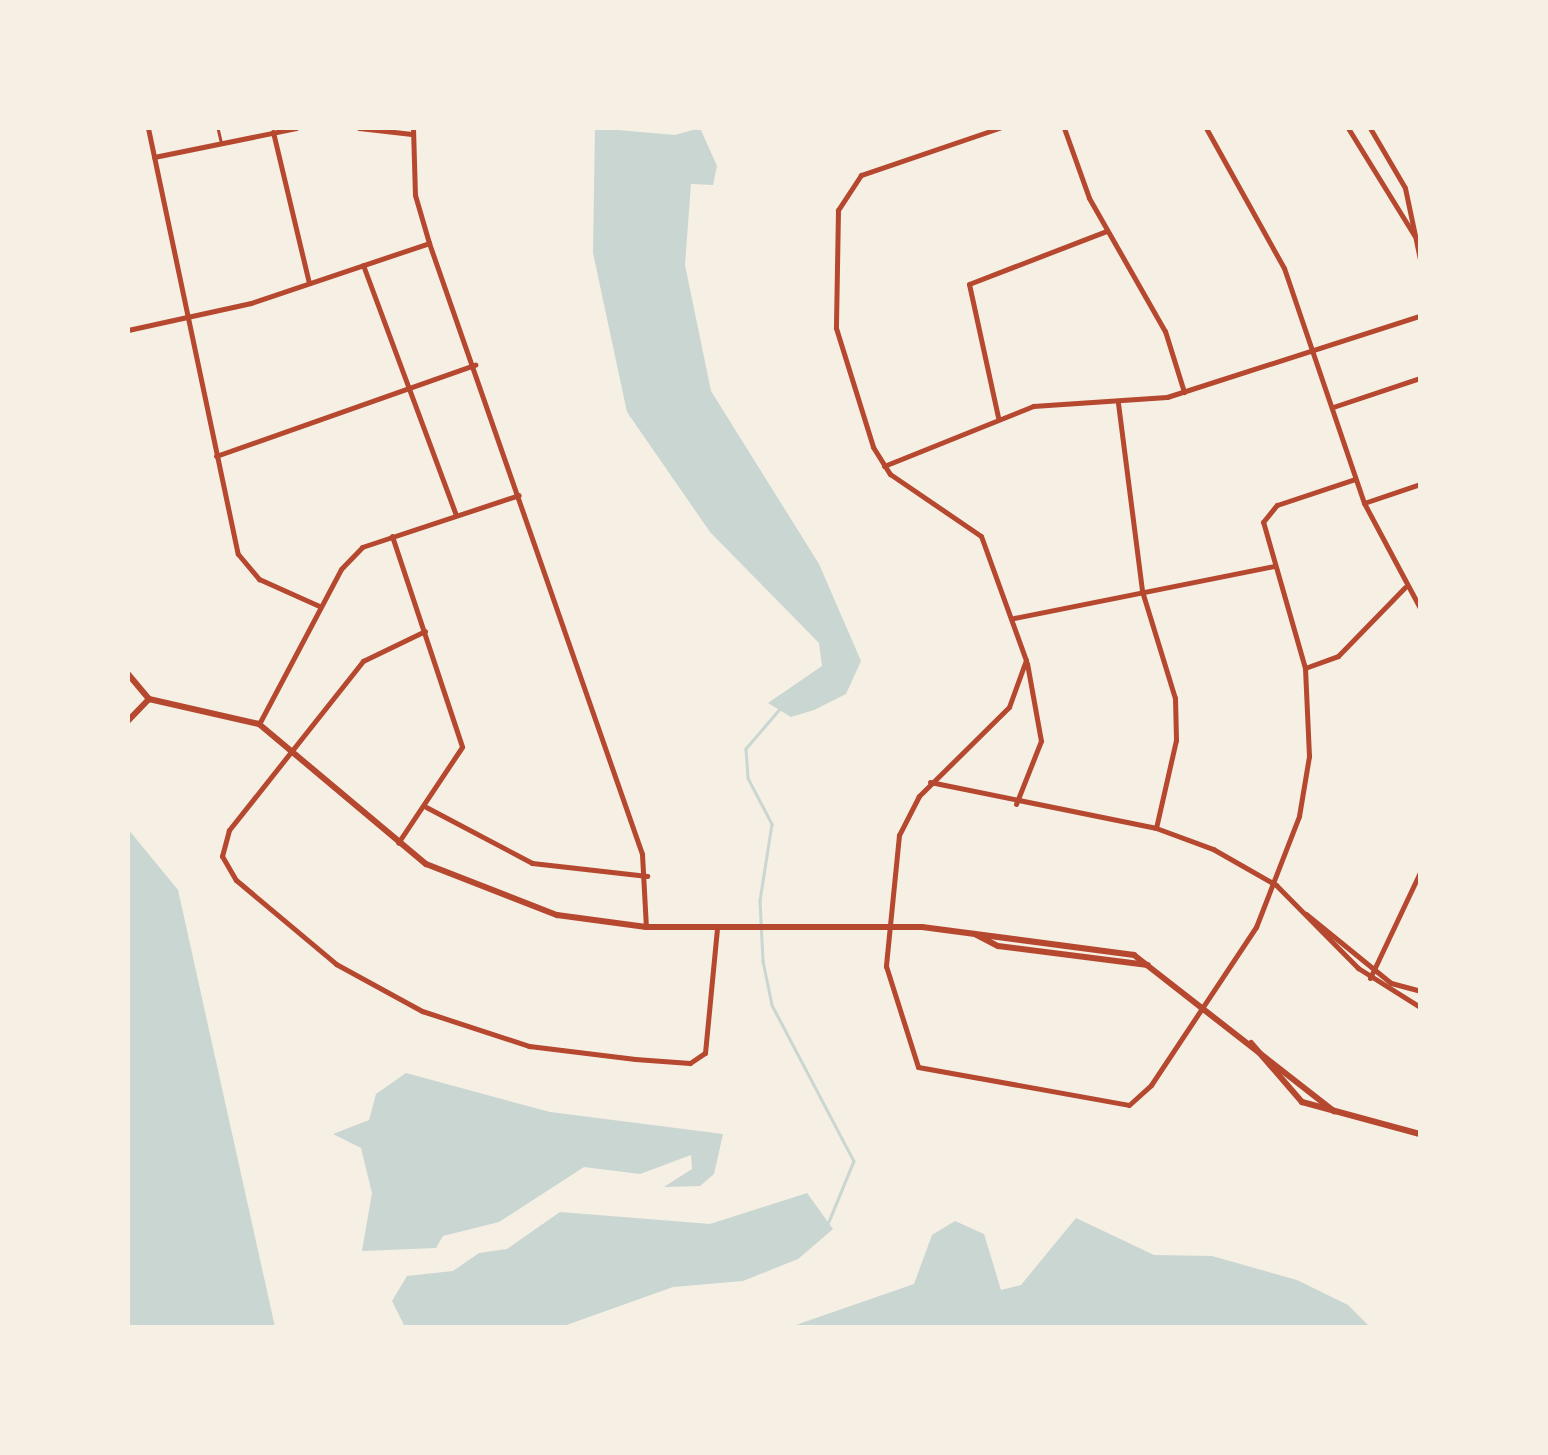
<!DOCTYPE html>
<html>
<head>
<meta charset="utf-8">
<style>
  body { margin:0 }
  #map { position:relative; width:1548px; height:1455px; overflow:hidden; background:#f6efe4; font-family:Ubuntu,sans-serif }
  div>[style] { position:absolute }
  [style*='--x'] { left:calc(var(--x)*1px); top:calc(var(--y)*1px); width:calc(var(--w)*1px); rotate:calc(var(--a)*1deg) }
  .water>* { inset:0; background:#c9d6d2 }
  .stream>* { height:2.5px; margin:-1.25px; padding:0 1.25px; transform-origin:1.25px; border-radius:1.25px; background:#c9d6d2 }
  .service>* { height:2.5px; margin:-1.25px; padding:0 1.25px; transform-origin:1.25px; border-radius:1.25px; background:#b5482f }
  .minor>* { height:5px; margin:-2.5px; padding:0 2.5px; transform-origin:2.5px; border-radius:2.5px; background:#b5482f }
  .tertiary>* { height:6px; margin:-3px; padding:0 3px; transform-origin:3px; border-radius:3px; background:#b5482f }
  span { translate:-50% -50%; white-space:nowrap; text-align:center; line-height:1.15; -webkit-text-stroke:10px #f6efe4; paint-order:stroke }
  .frame { position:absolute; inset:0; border:130px solid #f6efe4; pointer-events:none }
</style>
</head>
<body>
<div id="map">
  <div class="water">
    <i style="clip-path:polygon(595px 128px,675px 135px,700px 128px,717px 166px,713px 185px,691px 184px,685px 265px,711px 391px,819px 564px,861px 661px,846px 694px,814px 710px,791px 717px,768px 703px,822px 666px,819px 643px,710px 532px,627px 412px,593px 253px)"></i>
    <i style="clip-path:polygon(128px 829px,178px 890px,275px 1327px,128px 1327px)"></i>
    <i style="clip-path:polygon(406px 1073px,550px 1112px,723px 1134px,714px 1174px,700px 1186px,664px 1187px,692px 1169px,691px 1155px,640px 1174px,584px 1167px,499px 1222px,443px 1236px,436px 1248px,362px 1251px,372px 1193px,361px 1148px,333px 1134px,369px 1120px,376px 1094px)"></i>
    <i style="clip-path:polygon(807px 1193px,833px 1229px,798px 1259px,743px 1281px,673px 1287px,561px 1327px,405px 1327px,392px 1301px,407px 1276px,453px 1271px,479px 1253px,507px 1249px,560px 1212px,710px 1224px)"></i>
    <i style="clip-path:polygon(1076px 1218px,1154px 1255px,1212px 1256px,1297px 1280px,1348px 1305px,1370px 1327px,790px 1327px,914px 1284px,932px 1235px,955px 1221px,984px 1234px,1001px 1290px,1021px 1285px)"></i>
  </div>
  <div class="stream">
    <i style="--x:781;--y:708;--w:54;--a:130.5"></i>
    <i style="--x:746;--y:749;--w:29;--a:86"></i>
    <i style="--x:748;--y:778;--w:52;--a:62.4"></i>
    <i style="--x:772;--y:824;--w:78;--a:98.9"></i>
    <i style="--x:760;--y:901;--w:60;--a:87.1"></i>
    <i style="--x:763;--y:961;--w:45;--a:78.4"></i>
    <i style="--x:772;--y:1005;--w:176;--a:62.3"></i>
    <i style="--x:854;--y:1161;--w:66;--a:112.3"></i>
  </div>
  <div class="service">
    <i style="--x:218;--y:128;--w:13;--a:77"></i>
  </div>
  <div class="minor">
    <i style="--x:148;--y:128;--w:435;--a:78.1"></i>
    <i style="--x:238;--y:554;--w:33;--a:50"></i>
    <i style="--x:259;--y:579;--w:66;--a:24.2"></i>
    <i style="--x:359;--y:128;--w:53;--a:6.5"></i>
    <i style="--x:413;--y:128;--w:67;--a:88.3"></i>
    <i style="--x:415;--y:195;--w:50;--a:73.7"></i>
    <i style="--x:429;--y:243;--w:647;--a:70.78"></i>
    <i style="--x:642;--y:854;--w:73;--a:86.9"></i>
    <i style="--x:999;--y:128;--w:146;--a:161.2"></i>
    <i style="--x:861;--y:175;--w:42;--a:123.3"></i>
    <i style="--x:838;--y:210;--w:118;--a:91"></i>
    <i style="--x:836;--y:328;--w:125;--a:72.7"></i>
    <i style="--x:873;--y:447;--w:32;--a:58"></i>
    <i style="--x:890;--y:474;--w:110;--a:34.3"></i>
    <i style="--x:981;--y:536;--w:132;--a:70.1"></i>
    <i style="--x:1026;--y:660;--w:50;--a:109.9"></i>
    <i style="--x:1009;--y:707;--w:127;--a:135.3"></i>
    <i style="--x:919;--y:796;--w:44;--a:117.1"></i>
    <i style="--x:899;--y:835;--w:132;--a:95.7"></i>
    <i style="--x:886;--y:966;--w:106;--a:72.4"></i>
    <i style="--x:918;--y:1067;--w:214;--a:10.2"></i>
    <i style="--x:1129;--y:1105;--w:30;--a:-42"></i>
    <i style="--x:1151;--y:1085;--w:190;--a:-56.4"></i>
    <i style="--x:1256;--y:927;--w:119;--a:-68.8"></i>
    <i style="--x:1299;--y:816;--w:61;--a:-80.5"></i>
    <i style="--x:1309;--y:756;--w:88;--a:-92.6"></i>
    <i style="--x:1305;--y:668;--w:152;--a:-106"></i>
    <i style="--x:1263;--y:522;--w:22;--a:-51"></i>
    <i style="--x:1277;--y:505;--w:82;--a:-18.4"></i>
    <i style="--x:1064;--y:128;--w:74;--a:70.3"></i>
    <i style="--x:1089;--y:198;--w:153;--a:60.3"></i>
    <i style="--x:1165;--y:331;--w:64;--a:72.7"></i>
    <i style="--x:1206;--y:128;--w:160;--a:60.9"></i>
    <i style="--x:1284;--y:268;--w:248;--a:71.2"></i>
    <i style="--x:1364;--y:503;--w:119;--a:61.9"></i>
    <i style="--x:1348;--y:128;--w:126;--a:58.3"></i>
    <i style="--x:1370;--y:128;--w:69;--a:59.7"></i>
    <i style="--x:1405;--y:188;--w:73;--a:78.1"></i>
    <i style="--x:273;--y:132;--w:155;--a:76.6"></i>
    <i style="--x:154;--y:157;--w:145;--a:-11.5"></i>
    <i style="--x:363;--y:265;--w:267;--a:69.6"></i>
    <i style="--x:128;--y:330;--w:126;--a:-12.4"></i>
    <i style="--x:251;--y:303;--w:188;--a:-18.6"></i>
    <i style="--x:1118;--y:403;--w:190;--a:82.7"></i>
    <i style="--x:1142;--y:591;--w:112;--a:72.9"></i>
    <i style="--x:1175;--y:698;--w:42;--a:88.6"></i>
    <i style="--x:1176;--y:740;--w:90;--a:102.8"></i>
    <i style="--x:1333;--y:407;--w:92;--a:-18.4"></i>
    <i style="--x:998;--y:417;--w:136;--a:-102.3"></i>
    <i style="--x:969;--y:284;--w:147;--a:-21.1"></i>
    <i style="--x:216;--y:456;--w:275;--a:-19.4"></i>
    <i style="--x:884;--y:466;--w:161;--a:-21.9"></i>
    <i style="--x:1033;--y:406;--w:134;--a:-3.8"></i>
    <i style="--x:1167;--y:397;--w:266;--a:-17.8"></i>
    <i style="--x:1364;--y:503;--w:59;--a:-18.7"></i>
    <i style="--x:392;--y:536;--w:222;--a:71.6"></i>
    <i style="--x:462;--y:747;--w:115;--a:123.7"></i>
    <i style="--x:1014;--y:618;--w:266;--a:-11.3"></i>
    <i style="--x:425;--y:631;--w:69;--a:154.2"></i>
    <i style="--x:363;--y:661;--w:216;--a:128.4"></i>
    <i style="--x:229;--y:830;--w:27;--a:105"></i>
    <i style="--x:222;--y:856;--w:28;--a:60"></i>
    <i style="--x:236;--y:880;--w:131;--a:40"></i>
    <i style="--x:336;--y:964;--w:98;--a:28.7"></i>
    <i style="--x:422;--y:1011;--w:113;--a:18.1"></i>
    <i style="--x:529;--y:1046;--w:107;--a:7"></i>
    <i style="--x:635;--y:1059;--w:55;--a:4.2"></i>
    <i style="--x:690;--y:1063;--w:18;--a:-34"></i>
    <i style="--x:705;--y:1053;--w:125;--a:-84.5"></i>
    <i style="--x:1305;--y:668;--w:35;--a:-20"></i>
    <i style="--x:1338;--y:656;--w:96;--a:-45.8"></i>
    <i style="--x:259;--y:724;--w:175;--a:-62.1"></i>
    <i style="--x:341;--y:569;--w:30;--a:-46"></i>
    <i style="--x:362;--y:547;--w:165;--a:-18.3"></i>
    <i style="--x:930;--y:782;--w:231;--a:11.5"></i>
    <i style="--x:1156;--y:828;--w:61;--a:20.2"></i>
    <i style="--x:1213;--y:849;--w:73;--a:29.7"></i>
    <i style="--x:1276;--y:885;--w:117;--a:45.3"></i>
    <i style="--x:1358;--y:968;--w:73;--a:32.2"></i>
    <i style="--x:1016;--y:804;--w:68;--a:-68.4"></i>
    <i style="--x:1041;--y:741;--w:79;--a:-100.2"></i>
    <i style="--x:426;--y:807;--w:120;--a:27.8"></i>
    <i style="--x:532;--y:863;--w:116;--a:6.4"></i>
    <i style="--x:1306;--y:914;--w:109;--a:39.1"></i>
    <i style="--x:1391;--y:983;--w:30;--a:15"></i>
    <i style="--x:1370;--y:978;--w:117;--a:-64.7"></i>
  </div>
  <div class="tertiary">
    <i style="--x:128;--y:674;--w:33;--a:50"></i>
    <i style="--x:149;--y:699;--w:30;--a:134"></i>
    <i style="--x:149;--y:699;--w:113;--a:12.8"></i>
    <i style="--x:259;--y:724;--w:218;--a:40"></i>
    <i style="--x:426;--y:864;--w:141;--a:21.3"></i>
    <i style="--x:557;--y:915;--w:90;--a:7.7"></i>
    <i style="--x:646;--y:927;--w:276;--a:0"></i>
    <i style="--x:922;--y:927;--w:214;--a:7.5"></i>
    <i style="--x:1134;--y:955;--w:254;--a:38"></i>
    <i style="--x:975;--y:934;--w:26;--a:28"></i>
    <i style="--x:998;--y:946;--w:151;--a:7.2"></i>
    <i style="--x:1251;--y:1043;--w:78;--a:49.2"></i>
    <i style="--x:1302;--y:1102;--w:122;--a:15.2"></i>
  </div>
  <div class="frame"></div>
</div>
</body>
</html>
